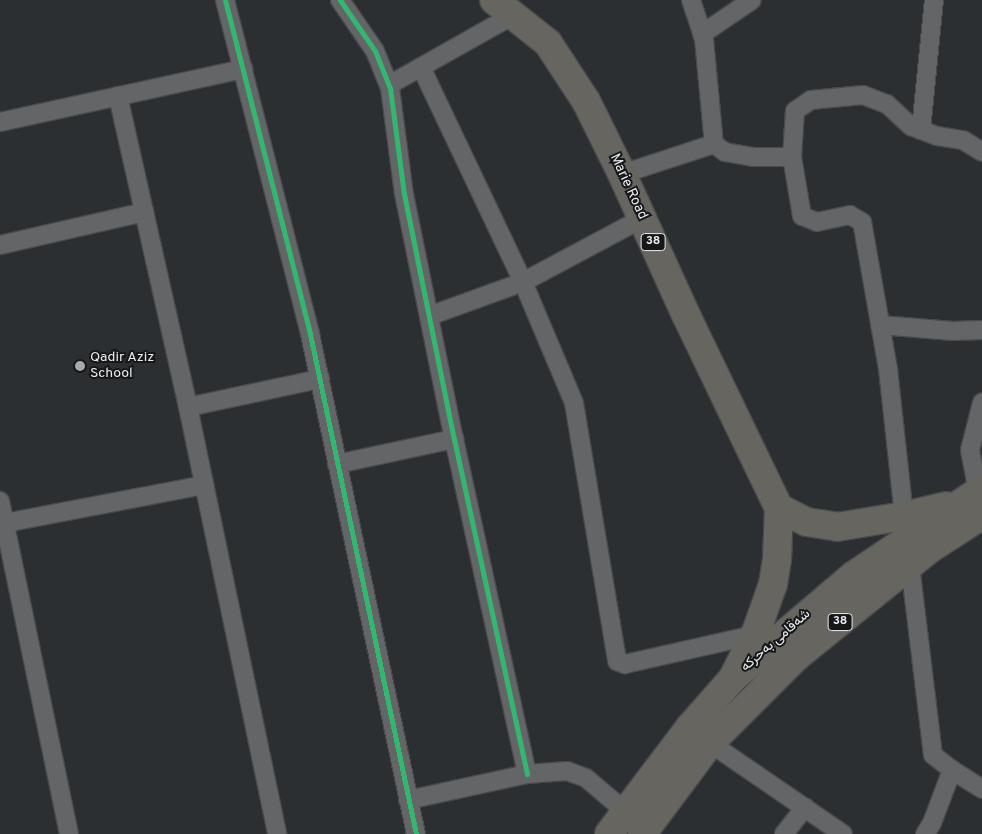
<!DOCTYPE html>
<html>
<head>
<meta charset="utf-8">
<style>
  body { margin:0 }
  #map { position:relative; width:982px; height:834px; overflow:hidden; background:#2c2f31; font-family:Overpass,Vazirmatn,sans-serif }
  div>[style] { position:absolute }
  [style*='--x'] { left:calc(var(--x)*1px); top:calc(var(--y)*1px); width:calc(var(--w)*1px); rotate:calc(var(--a)*1deg) }
  .roads { filter:drop-shadow(1px 0 #484a4c) drop-shadow(-1px 0 #484a4c) drop-shadow(0 1px #484a4c) drop-shadow(0 -1px #484a4c) }
  .minor>* { height:18px; margin:-9px; padding:0 9px; transform-origin:9px; border-radius:9px; background:#646567 }
  .primary>* { height:28px; margin:-14px; padding:0 14px; transform-origin:14px; border-radius:14px; background:#666560 }
  .cycleway>* { height:5px; margin:-2.5px; padding:0 2.5px; transform-origin:2.5px; border-radius:2.5px; background:#33b770 }
  .dots>* { width:14px; height:14px; translate:-50% -50%; box-sizing:border-box; border:2px solid #151718; border-radius:50% }
  span { translate:-50% -50%; white-space:nowrap; text-align:center; line-height:1.15; -webkit-text-stroke:4px #151718; paint-order:stroke }
  .shield-label span { padding:1px 4px; background:#151718; border:1px solid; border-radius:4px; -webkit-text-stroke-width:0 }
  .shield-label { font-size:12px; color:#eaecef; font-weight:700 }
  .street-label { font-size:14px; color:#eaecef }
  .poi-label { font-size:14px; color:#eaecef }
  .left { translate:0 -50%; text-align:left }
</style>
</head>
<body>
<div id="map">
  <div class="roads">
    <div class="minor">
      <i style="--x:225;--y:0;--w:345;--a:75.7"></i>
      <i style="--x:310;--y:334;--w:511;--a:78.03"></i>
      <i style="--x:340;--y:0;--w:62;--a:55.5"></i>
      <i style="--x:375;--y:51;--w:40;--a:68"></i>
      <i style="--x:390;--y:88;--w:107;--a:82.5"></i>
      <i style="--x:404;--y:194;--w:250;--a:78.5"></i>
      <i style="--x:454;--y:439;--w:343;--a:77.7"></i>
      <i style="--x:691;--y:0;--w:41;--a:71.6"></i>
      <i style="--x:704;--y:39;--w:105;--a:84.6"></i>
      <i style="--x:702;--y:34;--w:60;--a:-34.2"></i>
      <i style="--x:421;--y:67;--w:238;--a:64.6"></i>
      <i style="--x:523;--y:282;--w:131;--a:67.1"></i>
      <i style="--x:574;--y:403;--w:262;--a:80.5"></i>
      <i style="--x:617;--y:661;--w:9;--a:21"></i>
      <i style="--x:625;--y:664;--w:132;--a:-12.7"></i>
      <i style="--x:389;--y:85;--w:142;--a:-29.4"></i>
      <i style="--x:118;--y:96;--w:319;--a:77.3"></i>
      <i style="--x:188;--y:407;--w:436;--a:78.2"></i>
      <i style="--x:0;--y:122;--w:249;--a:-12.3"></i>
      <i style="--x:921;--y:130;--w:131;--a:-84.3"></i>
      <i style="--x:622;--y:174;--w:97;--a:-18.1"></i>
      <i style="--x:714;--y:144;--w:14;--a:36"></i>
      <i style="--x:725;--y:152;--w:28;--a:10"></i>
      <i style="--x:753;--y:157;--w:39;--a:0"></i>
      <i style="--x:0;--y:245;--w:148;--a:-12.9"></i>
      <i style="--x:429;--y:316;--w:100;--a:-19.9"></i>
      <i style="--x:523;--y:282;--w:136;--a:-28.1"></i>
      <i style="--x:880;--y:325;--w:73;--a:4.7"></i>
      <i style="--x:953;--y:331;--w:29;--a:-2"></i>
      <i style="--x:188;--y:407;--w:135;--a:-12"></i>
      <i style="--x:337;--y:464;--w:120;--a:-12.1"></i>
      <i style="--x:978;--y:492;--w:43;--a:-100.8"></i>
      <i style="--x:970;--y:450;--w:49;--a:-75.7"></i>
      <i style="--x:0;--y:501;--w:340;--a:78.3"></i>
      <i style="--x:904;--y:516;--w:148;--a:-96.2"></i>
      <i style="--x:888;--y:369;--w:149;--a:-100"></i>
      <i style="--x:862;--y:222;--w:14;--a:-150"></i>
      <i style="--x:850;--y:215;--w:34;--a:168"></i>
      <i style="--x:817;--y:222;--w:16;--a:-158"></i>
      <i style="--x:802;--y:216;--w:60;--a:-99.6"></i>
      <i style="--x:792;--y:157;--w:46;--a:-86.3"></i>
      <i style="--x:795;--y:111;--w:19;--a:-35"></i>
      <i style="--x:811;--y:100;--w:52;--a:-5.5"></i>
      <i style="--x:863;--y:95;--w:26;--a:21"></i>
      <i style="--x:887;--y:104;--w:33;--a:43"></i>
      <i style="--x:911;--y:126;--w:28;--a:21"></i>
      <i style="--x:937;--y:136;--w:26;--a:9"></i>
      <i style="--x:963;--y:140;--w:22;--a:32"></i>
      <i style="--x:5;--y:523;--w:203;--a:-10.8"></i>
      <i style="--x:910;--y:565;--w:191;--a:83.1"></i>
      <i style="--x:933;--y:755;--w:24;--a:38"></i>
      <i style="--x:952;--y:770;--w:57;--a:110.7"></i>
      <i style="--x:932;--y:823;--w:13;--a:122"></i>
      <i style="--x:710;--y:743;--w:161;--a:34.4"></i>
      <i style="--x:952;--y:770;--w:36;--a:32"></i>
      <i style="--x:408;--y:800;--w:122;--a:-12.3"></i>
      <i style="--x:527;--y:774;--w:40;--a:-4.3"></i>
      <i style="--x:567;--y:771;--w:20;--a:20"></i>
      <i style="--x:586;--y:778;--w:52;--a:40.4"></i>
      <i style="--x:784;--y:834;--w:34;--a:-52"></i>
    </div>
    <div class="primary">
      <i style="--x:494;--y:0;--w:69;--a:38.5"></i>
      <i style="--x:548;--y:43;--w:69;--a:56.8"></i>
      <i style="--x:586;--y:101;--w:81;--a:63.7"></i>
      <i style="--x:622;--y:174;--w:155;--a:65.6"></i>
      <i style="--x:686;--y:315;--w:214;--a:64.3"></i>
      <i style="--x:779;--y:508;--w:51;--a:92.2"></i>
      <i style="--x:777;--y:559;--w:25;--a:99"></i>
      <i style="--x:773;--y:584;--w:51;--a:109.5"></i>
      <i style="--x:756;--y:632;--w:51;--a:116.6"></i>
      <i style="--x:779;--y:508;--w:31;--a:27"></i>
      <i style="--x:807;--y:522;--w:30;--a:9"></i>
      <i style="--x:837;--y:527;--w:68;--a:-9.3"></i>
      <i style="--x:904;--y:516;--w:43;--a:-13.4"></i>
      <i style="--x:609;--y:834;--w:134;--a:-52.9"></i>
      <i style="--x:690;--y:727;--w:65;--a:-48.7"></i>
      <i style="--x:733;--y:678;--w:159;--a:-40.4"></i>
      <i style="--x:854;--y:575;--w:154;--a:-33.9"></i>
      <i style="--x:642;--y:834;--w:114;--a:-53.2"></i>
      <i style="--x:710;--y:743;--w:122;--a:-45"></i>
      <i style="--x:796;--y:657;--w:170;--a:-39"></i>
      <i style="--x:928;--y:550;--w:64;--a:-32.9"></i>
    </div>
  </div>
  <div class="cycleway">
    <i style="--x:225;--y:0;--w:345;--a:75.7"></i>
    <i style="--x:310;--y:334;--w:511;--a:78.03"></i>
    <i style="--x:340;--y:0;--w:62;--a:55.5"></i>
    <i style="--x:375;--y:51;--w:40;--a:68"></i>
    <i style="--x:390;--y:88;--w:107;--a:82.5"></i>
    <i style="--x:404;--y:194;--w:250;--a:78.5"></i>
    <i style="--x:454;--y:439;--w:343;--a:77.7"></i>
  </div>
  <div class="dots">
    <i style="left:80px;top:366px;background:#a8aaac"></i>
  </div>
  <div class="shield-label">
    <span style="left:653px;top:242px">38</span>
    <span style="left:840px;top:622px">38</span>
  </div>
  <div class="street-label">
    <span style="left:628px;top:187px;rotate:65deg">Marie Road</span>
    <span style="left:776px;top:641px;rotate:-41deg">شەقامی بەحرکە</span>
  </div>
  <div class="poi-label">
    <span class="left" style="left:90px;top:366px">Qadir Aziz<br>School</span>
  </div>
</div>
</body>
</html>
